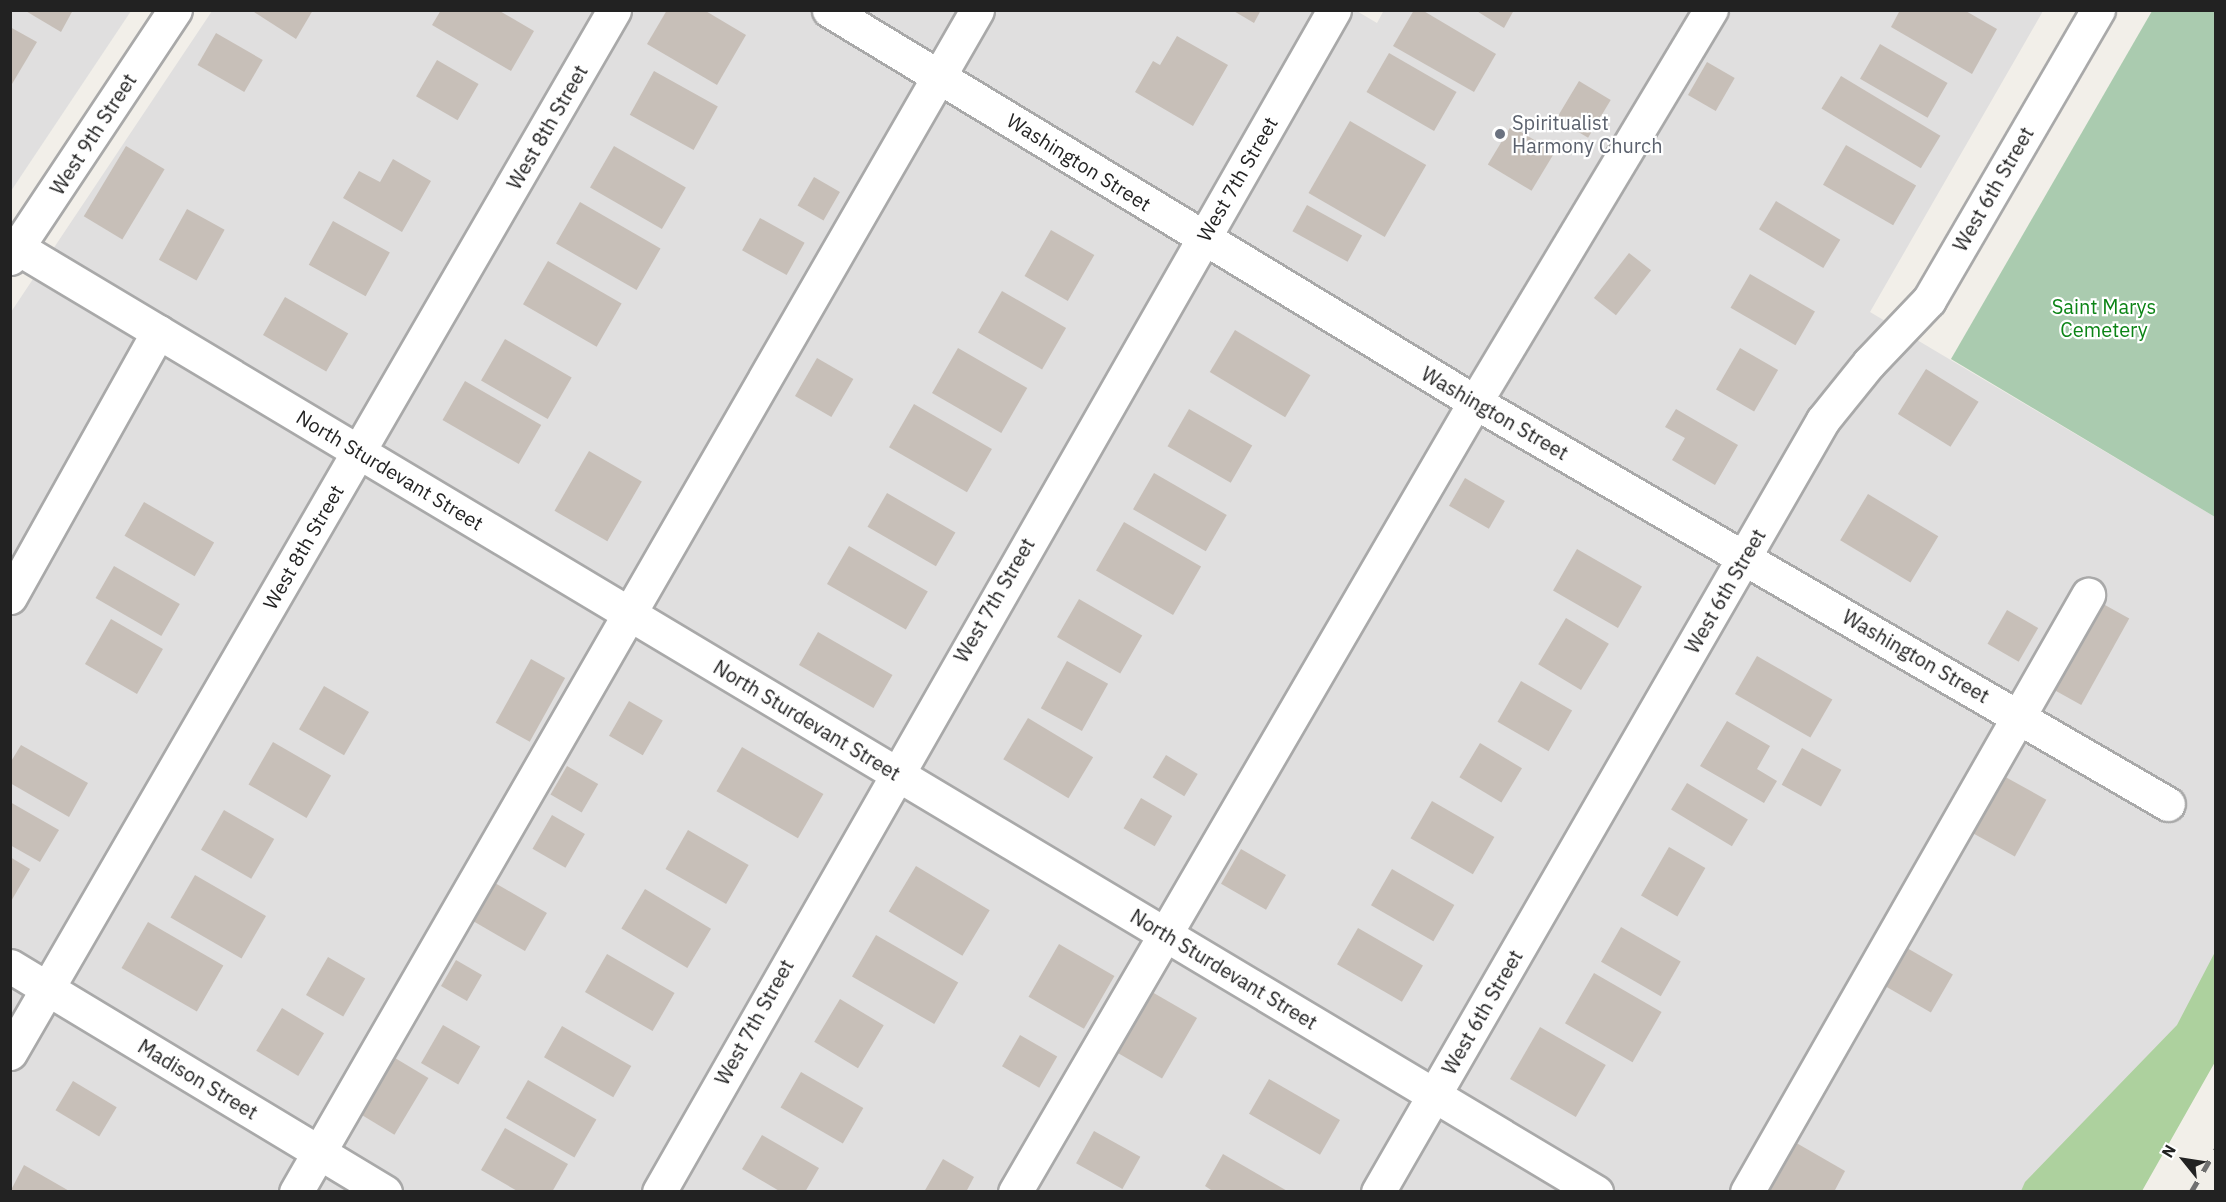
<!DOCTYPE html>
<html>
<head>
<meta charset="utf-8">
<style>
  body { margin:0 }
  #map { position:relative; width:2226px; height:1202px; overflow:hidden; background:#f2efe9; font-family:"IBM Plex Sans",sans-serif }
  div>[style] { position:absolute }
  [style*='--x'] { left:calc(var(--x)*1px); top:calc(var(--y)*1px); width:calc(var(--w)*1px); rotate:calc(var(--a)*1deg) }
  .residential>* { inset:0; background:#e0dfdf }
  .forest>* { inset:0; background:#add19e }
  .cemetery>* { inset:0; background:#aacbaf }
  .building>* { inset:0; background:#c7bfb8; transform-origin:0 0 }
  .roads { filter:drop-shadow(2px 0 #a9a9a9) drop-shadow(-2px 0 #a9a9a9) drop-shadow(0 2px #a9a9a9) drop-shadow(0 -2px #a9a9a9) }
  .minor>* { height:33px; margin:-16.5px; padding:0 16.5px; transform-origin:16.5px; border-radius:16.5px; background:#fff }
  .rail>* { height:4.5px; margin-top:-2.25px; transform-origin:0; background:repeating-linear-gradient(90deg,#707070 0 12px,transparent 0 24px) }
  .dots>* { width:16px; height:16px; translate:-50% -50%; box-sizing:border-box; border:3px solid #fff; border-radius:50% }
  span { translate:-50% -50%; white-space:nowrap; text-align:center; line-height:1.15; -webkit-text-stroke:4.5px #fff; paint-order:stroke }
  .worship-label { font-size:20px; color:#5b616d }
  .left { translate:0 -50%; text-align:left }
  .street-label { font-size:20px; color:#222 }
  .park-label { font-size:20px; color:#0c8416 }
  .frame { position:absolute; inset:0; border:12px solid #222; pointer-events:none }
  .north { position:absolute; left:2154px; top:1130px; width:60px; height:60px; -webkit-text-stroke:4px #fff; paint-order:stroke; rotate:300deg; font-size:16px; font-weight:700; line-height:24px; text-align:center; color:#222 }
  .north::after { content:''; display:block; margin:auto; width:21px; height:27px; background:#222; clip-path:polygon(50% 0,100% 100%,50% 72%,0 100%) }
</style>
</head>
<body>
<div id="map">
  <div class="residential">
    <i style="clip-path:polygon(1355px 10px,1377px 23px,1384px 10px,2043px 11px,1870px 312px,2215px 517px,2215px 1015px,2109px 1191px,11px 1192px,11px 312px,212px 11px)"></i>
    <i style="clip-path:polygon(11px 11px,131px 11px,11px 191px)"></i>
  </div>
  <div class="forest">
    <i style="clip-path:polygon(2215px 952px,2215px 1062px,2142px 1191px,2021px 1191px,2025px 1182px,2177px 1025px)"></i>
  </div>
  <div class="cemetery">
    <i style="clip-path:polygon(2152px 11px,2215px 11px,2215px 517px,1951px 359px)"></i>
  </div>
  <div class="building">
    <i style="clip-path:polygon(24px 10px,73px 10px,61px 32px)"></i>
    <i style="clip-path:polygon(251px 10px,313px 10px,296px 39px)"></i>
    <i style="clip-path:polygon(441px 10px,498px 10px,534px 31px,511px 71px,432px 25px)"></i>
    <i style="clip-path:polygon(667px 10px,704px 10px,746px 35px,717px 85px,647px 44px)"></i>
    <i style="clip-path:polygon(1232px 10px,1261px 10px,1254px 23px)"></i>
    <i style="clip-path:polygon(1414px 10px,1422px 10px,1496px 54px,1474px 92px,1393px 46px)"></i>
    <i style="clip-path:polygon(1475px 10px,1514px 10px,1504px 28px)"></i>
    <i style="clip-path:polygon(1900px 10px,1964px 10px,1997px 29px,1972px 74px,1891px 27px)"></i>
    <i style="clip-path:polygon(10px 27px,37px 42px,12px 84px,10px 82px)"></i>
    <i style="left:216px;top:33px;width:54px;height:37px;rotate:30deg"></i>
    <i style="clip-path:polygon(1177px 36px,1228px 65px,1193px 126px,1135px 92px,1153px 61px,1160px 65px)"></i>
    <i style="left:1880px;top:44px;width:78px;height:40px;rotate:30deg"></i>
    <i style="left:1389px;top:53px;width:78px;height:45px;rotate:30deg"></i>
    <i style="left:437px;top:60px;width:48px;height:42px;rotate:30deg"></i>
    <i style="left:1707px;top:62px;width:32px;height:38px;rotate:30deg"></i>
    <i style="left:654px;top:71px;width:73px;height:50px;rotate:29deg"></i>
    <i style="left:1841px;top:76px;width:116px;height:38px;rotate:31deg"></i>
    <i style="left:1579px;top:81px;width:37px;height:44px;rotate:31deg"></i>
    <i style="left:1350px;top:121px;width:88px;height:83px;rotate:30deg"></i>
    <i style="left:1511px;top:126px;width:51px;height:45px;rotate:31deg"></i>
    <i style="left:1846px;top:145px;width:81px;height:46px;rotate:30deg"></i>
    <i style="left:126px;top:146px;width:45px;height:82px;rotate:31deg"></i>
    <i style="left:614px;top:146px;width:83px;height:48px;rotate:30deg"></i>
    <i style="clip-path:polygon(393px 159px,431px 181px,402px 232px,343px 198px,359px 171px,380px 182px)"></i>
    <i style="left:814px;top:177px;width:30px;height:33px;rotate:30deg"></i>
    <i style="left:1776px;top:201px;width:75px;height:33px;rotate:31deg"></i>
    <i style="left:580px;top:202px;width:93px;height:48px;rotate:30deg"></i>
    <i style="left:1307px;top:205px;width:63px;height:30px;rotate:29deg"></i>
    <i style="left:187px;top:209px;width:43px;height:58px;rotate:29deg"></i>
    <i style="left:760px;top:218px;width:51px;height:37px;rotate:29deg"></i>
    <i style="left:333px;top:221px;width:65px;height:50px;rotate:29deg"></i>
    <i style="left:1051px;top:230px;width:50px;height:53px;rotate:30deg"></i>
    <i style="left:1629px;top:253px;width:28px;height:57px;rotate:38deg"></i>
    <i style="left:548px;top:261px;width:85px;height:50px;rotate:30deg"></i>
    <i style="left:1750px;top:274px;width:75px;height:39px;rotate:30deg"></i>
    <i style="left:1002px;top:291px;width:74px;height:48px;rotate:30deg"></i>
    <i style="left:285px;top:297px;width:73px;height:44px;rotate:30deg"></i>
    <i style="left:1235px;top:330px;width:88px;height:49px;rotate:31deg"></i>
    <i style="left:505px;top:339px;width:77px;height:48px;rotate:30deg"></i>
    <i style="left:958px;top:348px;width:80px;height:52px;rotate:30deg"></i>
    <i style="left:1740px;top:348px;width:44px;height:48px;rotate:30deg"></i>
    <i style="left:817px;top:358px;width:42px;height:44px;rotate:30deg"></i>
    <i style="left:1926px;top:369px;width:62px;height:53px;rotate:32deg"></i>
    <i style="left:465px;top:381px;width:88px;height:45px;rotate:30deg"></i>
    <i style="left:914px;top:404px;width:90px;height:50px;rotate:30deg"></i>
    <i style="left:1189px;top:409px;width:73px;height:43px;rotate:30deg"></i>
    <i style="clip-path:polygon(1676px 409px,1738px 445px,1715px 485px,1672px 460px,1685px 438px,1665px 427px)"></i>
    <i style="left:589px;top:451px;width:61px;height:69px;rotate:30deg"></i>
    <i style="left:1154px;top:473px;width:84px;height:42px;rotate:30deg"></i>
    <i style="left:1465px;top:478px;width:46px;height:32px;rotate:30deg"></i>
    <i style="left:887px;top:493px;width:79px;height:39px;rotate:30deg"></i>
    <i style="left:1868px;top:494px;width:82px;height:54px;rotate:31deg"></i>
    <i style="left:144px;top:502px;width:81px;height:39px;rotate:30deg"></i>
    <i style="left:1124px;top:522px;width:89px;height:56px;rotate:30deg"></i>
    <i style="left:849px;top:546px;width:91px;height:44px;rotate:30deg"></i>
    <i style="left:1577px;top:549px;width:75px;height:48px;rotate:30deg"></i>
    <i style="left:114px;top:566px;width:76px;height:37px;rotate:30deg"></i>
    <i style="left:1079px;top:599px;width:73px;height:44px;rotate:30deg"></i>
    <i style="left:2096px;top:600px;width:38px;height:99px;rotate:29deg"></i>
    <i style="left:2007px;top:610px;width:36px;height:39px;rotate:30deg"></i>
    <i style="left:1566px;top:618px;width:50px;height:54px;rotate:31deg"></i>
    <i style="left:111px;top:619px;width:60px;height:52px;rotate:30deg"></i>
    <i style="left:818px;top:632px;width:86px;height:38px;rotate:30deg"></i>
    <i style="left:1757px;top:656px;width:87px;height:44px;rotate:30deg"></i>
    <i style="left:531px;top:659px;width:39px;height:73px;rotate:29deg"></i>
    <i style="left:1067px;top:661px;width:47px;height:54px;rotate:29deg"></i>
    <i style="left:1521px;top:681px;width:59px;height:47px;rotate:30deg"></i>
    <i style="left:324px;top:686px;width:52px;height:50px;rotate:30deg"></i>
    <i style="left:629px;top:701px;width:39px;height:40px;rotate:30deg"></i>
    <i style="left:1028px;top:718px;width:76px;height:48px;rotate:31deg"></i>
    <i style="clip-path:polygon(1727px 721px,1770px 746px,1757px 769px,1777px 781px,1764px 803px,1700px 766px)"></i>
    <i style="left:273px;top:742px;width:67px;height:49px;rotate:30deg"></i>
    <i style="left:1480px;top:743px;width:49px;height:40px;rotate:31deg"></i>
    <i style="clip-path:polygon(21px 745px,88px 783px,69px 817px,10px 783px,10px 763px)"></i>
    <i style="left:742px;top:747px;width:94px;height:51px;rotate:30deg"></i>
    <i style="left:1802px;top:748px;width:45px;height:42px;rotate:29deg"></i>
    <i style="left:1166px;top:755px;width:37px;height:26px;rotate:31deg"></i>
    <i style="left:567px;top:766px;width:36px;height:33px;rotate:30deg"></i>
    <i style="left:2000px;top:774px;width:53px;height:65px;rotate:29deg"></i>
    <i style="left:1687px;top:783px;width:71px;height:31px;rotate:31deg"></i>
    <i style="left:1141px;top:798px;width:36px;height:35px;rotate:30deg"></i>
    <i style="left:1432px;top:801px;width:72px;height:43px;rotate:30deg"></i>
    <i style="clip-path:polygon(10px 802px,59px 830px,40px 862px,10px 845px)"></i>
    <i style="left:224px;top:810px;width:58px;height:46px;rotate:30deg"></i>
    <i style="left:552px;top:815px;width:38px;height:39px;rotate:30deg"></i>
    <i style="left:688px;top:830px;width:70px;height:45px;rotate:30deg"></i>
    <i style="left:1669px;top:847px;width:42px;height:56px;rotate:30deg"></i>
    <i style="left:1241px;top:849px;width:52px;height:40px;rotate:30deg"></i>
    <i style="clip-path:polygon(10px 857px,30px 869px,10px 903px)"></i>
    <i style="left:916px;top:866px;width:86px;height:53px;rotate:31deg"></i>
    <i style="left:1392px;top:869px;width:72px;height:42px;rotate:30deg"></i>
    <i style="left:195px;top:875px;width:82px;height:49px;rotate:30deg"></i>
    <i style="left:495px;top:883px;width:60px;height:44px;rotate:30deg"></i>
    <i style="left:645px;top:889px;width:77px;height:46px;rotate:31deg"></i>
    <i style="left:148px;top:922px;width:87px;height:53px;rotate:30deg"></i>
    <i style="left:1621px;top:927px;width:69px;height:40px;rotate:30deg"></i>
    <i style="left:1358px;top:928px;width:75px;height:42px;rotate:30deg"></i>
    <i style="left:876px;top:935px;width:95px;height:48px;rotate:30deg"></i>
    <i style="left:1059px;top:944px;width:64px;height:61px;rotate:30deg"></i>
    <i style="left:1907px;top:948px;width:53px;height:44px;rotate:30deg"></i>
    <i style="left:607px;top:954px;width:78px;height:44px;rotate:30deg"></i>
    <i style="left:328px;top:957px;width:43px;height:44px;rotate:30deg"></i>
    <i style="left:456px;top:960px;width:30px;height:30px;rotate:30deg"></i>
    <i style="left:1594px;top:973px;width:78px;height:58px;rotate:30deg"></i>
    <i style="left:1152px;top:992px;width:52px;height:70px;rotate:30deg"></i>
    <i style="left:840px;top:999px;width:51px;height:50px;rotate:31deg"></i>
    <i style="left:282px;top:1008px;width:49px;height:50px;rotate:31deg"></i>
    <i style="left:443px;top:1025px;width:43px;height:44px;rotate:30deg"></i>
    <i style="left:562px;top:1026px;width:80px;height:36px;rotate:30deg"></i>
    <i style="left:1540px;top:1027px;width:76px;height:60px;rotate:30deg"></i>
    <i style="left:1020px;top:1035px;width:43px;height:36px;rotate:30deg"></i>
    <i style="left:395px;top:1058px;width:39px;height:66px;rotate:31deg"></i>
    <i style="left:801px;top:1072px;width:72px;height:41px;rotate:30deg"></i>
    <i style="left:1269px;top:1079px;width:82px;height:40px;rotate:30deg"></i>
    <i style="left:528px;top:1080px;width:79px;height:44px;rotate:30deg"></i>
    <i style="left:73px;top:1081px;width:51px;height:34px;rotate:31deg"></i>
    <i style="clip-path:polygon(505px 1128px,568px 1164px,552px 1192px,519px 1192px,481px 1170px)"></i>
    <i style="left:1094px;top:1131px;width:53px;height:37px;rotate:29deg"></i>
    <i style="clip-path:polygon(762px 1135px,819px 1168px,805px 1192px,781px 1192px,742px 1169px)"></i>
    <i style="clip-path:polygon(1793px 1141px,1845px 1171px,1834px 1192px,1764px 1192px)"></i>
    <i style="clip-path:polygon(1223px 1154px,1289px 1192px,1214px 1192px,1205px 1186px)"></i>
    <i style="clip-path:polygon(943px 1159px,974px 1177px,966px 1192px,924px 1192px)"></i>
    <i style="clip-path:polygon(24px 1165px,71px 1192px,10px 1192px)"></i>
  </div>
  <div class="roads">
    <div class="minor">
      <i style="--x:829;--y:10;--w:756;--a:31.25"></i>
      <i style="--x:1475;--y:402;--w:801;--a:30.12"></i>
      <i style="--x:18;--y:248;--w:1839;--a:30.89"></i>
      <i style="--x:10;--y:258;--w:298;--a:-56.4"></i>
      <i style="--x:10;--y:597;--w:304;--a:-60.8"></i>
      <i style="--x:10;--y:966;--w:438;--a:31.1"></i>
      <i style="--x:10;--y:1053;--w:1205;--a:-59.92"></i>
      <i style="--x:296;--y:1192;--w:1364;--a:-60.05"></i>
      <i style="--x:659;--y:1192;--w:1361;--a:-60.27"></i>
      <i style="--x:1015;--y:1192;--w:914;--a:-59.79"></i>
      <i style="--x:1475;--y:402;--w:458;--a:-59"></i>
      <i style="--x:1378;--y:1192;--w:891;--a:-60.04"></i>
      <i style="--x:1823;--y:420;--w:73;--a:-51.1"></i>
      <i style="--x:1869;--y:363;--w:87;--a:-46.4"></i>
      <i style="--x:1929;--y:300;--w:336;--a:-59.8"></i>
      <i style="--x:1747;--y:1192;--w:688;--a:-60.27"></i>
    </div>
  </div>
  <div class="rail">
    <i style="--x:2191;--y:1192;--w:50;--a:-59.8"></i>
  </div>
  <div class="dots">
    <i style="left:1500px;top:134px;background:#6b7280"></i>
  </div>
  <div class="worship-label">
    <span class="left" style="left:1512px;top:134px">Spiritualist<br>Harmony Church</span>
  </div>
  <div class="street-label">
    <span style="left:547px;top:127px;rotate:-60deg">West 8th Street</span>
    <span style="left:93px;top:134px;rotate:-57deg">West 9th Street</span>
    <span style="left:1079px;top:162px;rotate:32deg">Washington Street</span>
    <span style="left:1237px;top:179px;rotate:-60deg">West 7th Street</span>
    <span style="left:1993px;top:189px;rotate:-60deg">West 6th Street</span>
    <span style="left:1495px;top:413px;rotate:30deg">Washington Street</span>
    <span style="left:390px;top:470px;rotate:31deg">North Sturdevant Street</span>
    <span style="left:303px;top:547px;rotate:-60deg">West 8th Street</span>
    <span style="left:1725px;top:591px;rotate:-60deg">West 6th Street</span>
    <span style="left:994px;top:600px;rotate:-60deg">West 7th Street</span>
    <span style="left:1916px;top:656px;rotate:30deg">Washington Street</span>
    <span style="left:807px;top:720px;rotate:31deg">North Sturdevant Street</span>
    <span style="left:1224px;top:969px;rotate:31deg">North Sturdevant Street</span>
    <span style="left:1482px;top:1012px;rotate:-60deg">West 6th Street</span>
    <span style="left:754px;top:1022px;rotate:-61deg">West 7th Street</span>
    <span style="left:198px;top:1079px;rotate:31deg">Madison Street</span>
  </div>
  <div class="park-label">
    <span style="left:2104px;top:318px">Saint Marys<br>Cemetery</span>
  </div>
  <div class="frame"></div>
  <div class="north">N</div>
</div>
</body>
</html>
